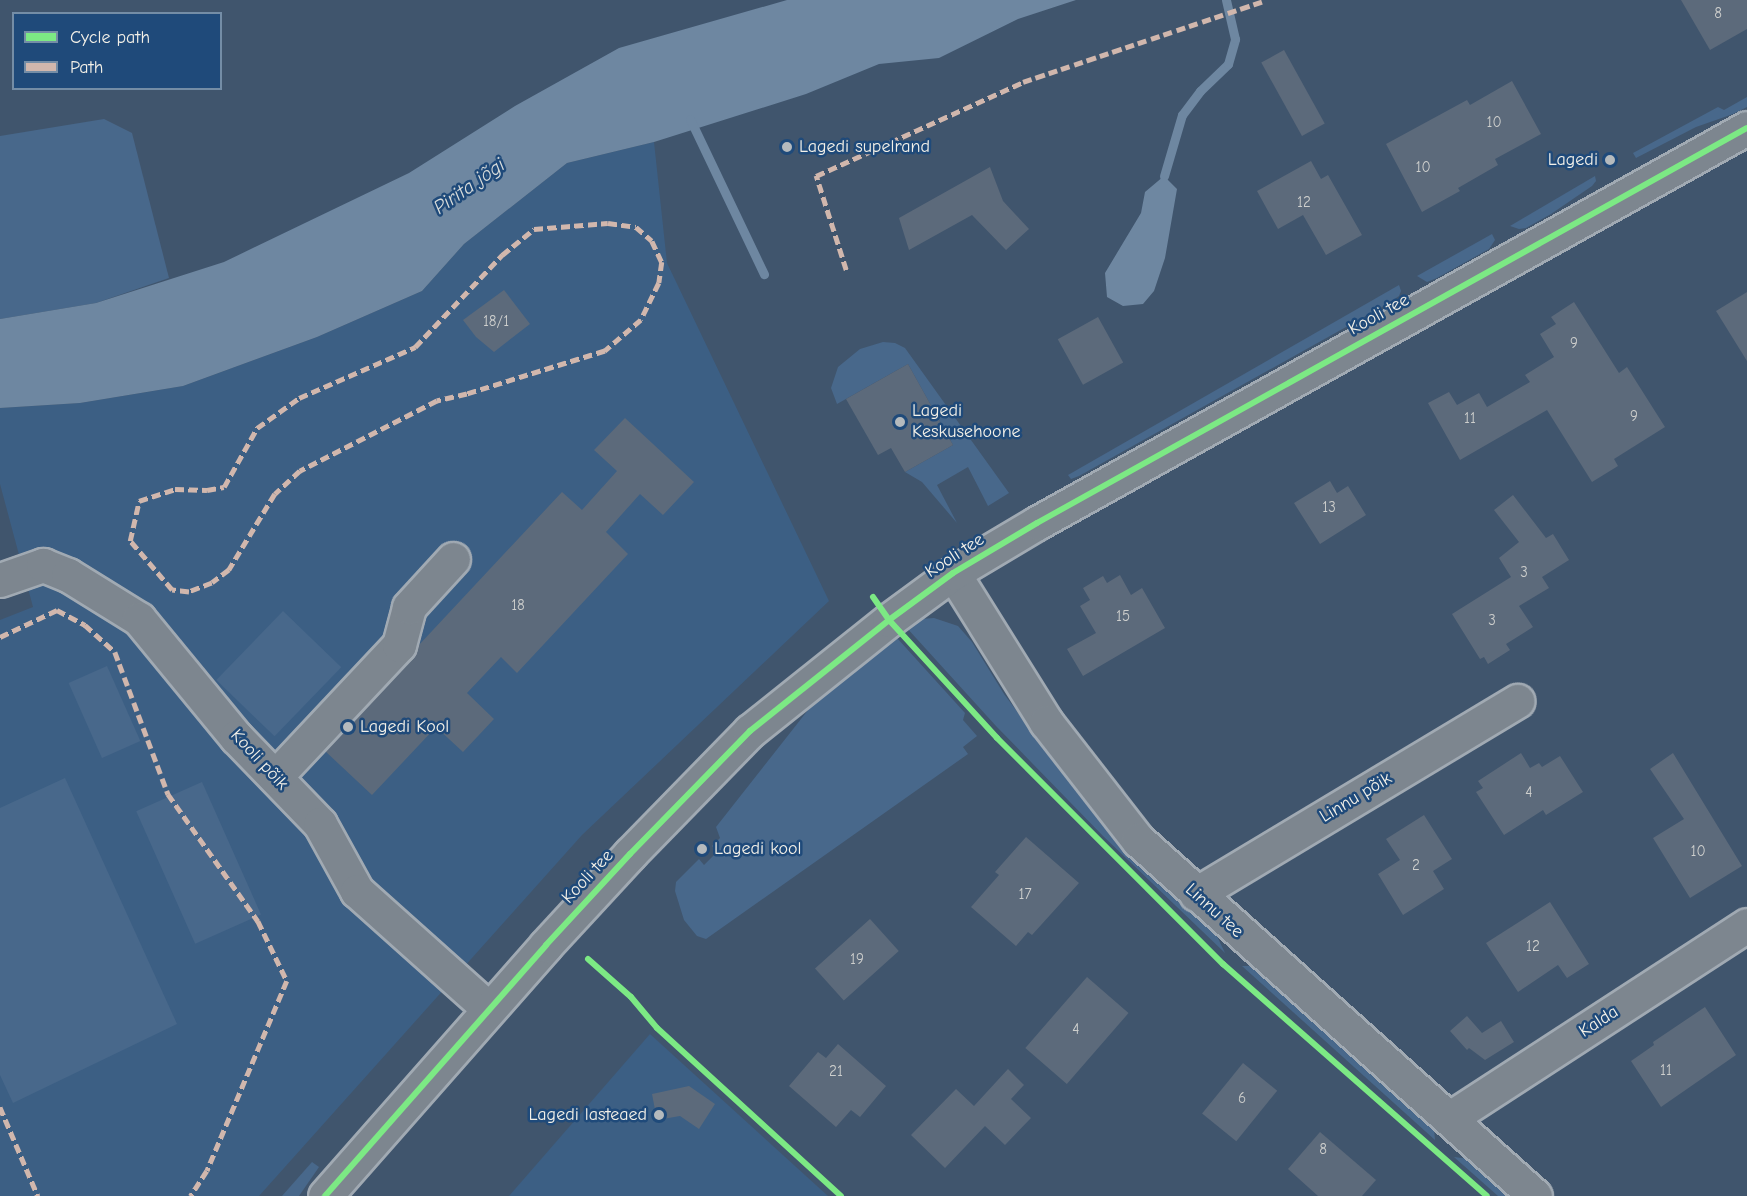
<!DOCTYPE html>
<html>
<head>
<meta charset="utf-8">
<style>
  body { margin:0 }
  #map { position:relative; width:1747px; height:1196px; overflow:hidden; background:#40556d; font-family:"Comic Neue",sans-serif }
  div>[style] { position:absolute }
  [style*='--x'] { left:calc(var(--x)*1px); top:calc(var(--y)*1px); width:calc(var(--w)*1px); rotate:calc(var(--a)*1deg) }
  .built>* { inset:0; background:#3c5f84 }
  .green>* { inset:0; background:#48688b; transform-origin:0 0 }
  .water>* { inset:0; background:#6e87a1 }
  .stream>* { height:9px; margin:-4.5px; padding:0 4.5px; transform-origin:4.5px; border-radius:4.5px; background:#6e87a1 }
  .building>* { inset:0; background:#5c6a7b; transform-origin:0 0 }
  .roads { filter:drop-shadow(2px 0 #a1aab3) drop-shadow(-2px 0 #a1aab3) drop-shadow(0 2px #a1aab3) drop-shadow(0 -2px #a1aab3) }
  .street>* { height:33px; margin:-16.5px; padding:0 16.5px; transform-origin:16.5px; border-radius:16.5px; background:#7d868f }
  .secondary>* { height:33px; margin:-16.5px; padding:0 16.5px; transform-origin:16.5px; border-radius:16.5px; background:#7d868f }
  .quiet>* { height:4.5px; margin-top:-2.25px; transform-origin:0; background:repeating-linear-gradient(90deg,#d1b7ad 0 9px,transparent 0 13.5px) }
  .cycleway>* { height:6px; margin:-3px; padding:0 3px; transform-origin:3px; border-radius:3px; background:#7ce984 }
  .dots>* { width:16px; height:16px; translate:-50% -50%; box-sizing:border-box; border:3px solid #1f4a7a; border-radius:50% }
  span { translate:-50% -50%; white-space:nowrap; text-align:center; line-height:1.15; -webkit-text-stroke:5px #1f4a7a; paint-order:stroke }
  .number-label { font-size:15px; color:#cecfcd }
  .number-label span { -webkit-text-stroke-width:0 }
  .poi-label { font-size:18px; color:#f4f1e8 }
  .left { translate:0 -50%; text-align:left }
  .right { translate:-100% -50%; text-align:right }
  .street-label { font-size:18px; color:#f4f1e8 }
  .water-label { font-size:20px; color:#dadddb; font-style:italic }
  .legend { position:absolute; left:12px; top:12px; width:210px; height:78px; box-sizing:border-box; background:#1f4a7a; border:2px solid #748da6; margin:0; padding:8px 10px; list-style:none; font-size:18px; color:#f4f1e8 }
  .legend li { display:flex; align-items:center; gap:12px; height:30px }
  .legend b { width:30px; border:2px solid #748da6 }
</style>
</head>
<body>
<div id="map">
  <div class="built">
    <i style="clip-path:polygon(654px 142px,667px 263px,829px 601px,582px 835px,259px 1196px,0 1196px,0 620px,33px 607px,0 484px,0 408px,80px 403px,183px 386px,317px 337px,422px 291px,464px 244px,567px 163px)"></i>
    <i style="clip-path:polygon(650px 1034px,828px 1196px,509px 1196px)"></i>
  </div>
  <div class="green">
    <i style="clip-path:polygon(1747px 97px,1747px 107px,1733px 114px,1696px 127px,1636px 158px,1633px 153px,1718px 107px,1724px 110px)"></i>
    <i style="clip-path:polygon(104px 119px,132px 133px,169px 278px,96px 303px,0 319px,0 136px)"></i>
    <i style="clip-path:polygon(1595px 176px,1596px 181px,1592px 186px,1551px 214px,1526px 228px,1519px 229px,1510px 226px)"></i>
    <i style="clip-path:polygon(1492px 234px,1495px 240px,1489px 249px,1437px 278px,1427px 282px,1417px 276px)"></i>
    <i style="clip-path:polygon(1399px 285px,1401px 291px,1399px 296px,1389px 303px,1079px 476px,1071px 479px,1068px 475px)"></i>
    <i style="clip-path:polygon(883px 342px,895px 343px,905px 348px,1009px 493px,988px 506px,968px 467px,937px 485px,957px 523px,922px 482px,905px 472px,953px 445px,908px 364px,837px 404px,831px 388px,838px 367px,860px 349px)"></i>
    <i style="left:283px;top:611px;width:81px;height:96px;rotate:44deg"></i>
    <i style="clip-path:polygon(934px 618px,958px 626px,972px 642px,1004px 694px,1065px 776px,1122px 843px,1216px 934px,1225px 953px,1103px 836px,996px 726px,906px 627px,920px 619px)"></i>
    <i style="clip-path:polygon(897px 638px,965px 713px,963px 720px,977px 736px,963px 747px,968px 754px,706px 939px,697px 936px,684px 920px,675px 891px,676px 882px,699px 859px,704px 865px,717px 852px,712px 846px,720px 838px,716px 827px,812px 705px,832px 686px)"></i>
    <i style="left:107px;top:666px;width:82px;height:42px;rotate:66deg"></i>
    <i style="clip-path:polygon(65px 778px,177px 1024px,13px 1103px,0 1075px,0 808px)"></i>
    <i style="left:202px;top:782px;width:145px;height:72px;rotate:66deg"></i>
    <i style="clip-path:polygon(1242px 966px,1253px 966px,1434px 1128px,1435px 1140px)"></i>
    <i style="clip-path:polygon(1454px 1157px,1470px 1159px,1511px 1196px,1498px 1196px)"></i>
    <i style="clip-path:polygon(312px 1162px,319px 1167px,299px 1196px,282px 1196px)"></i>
  </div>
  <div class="water">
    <i style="clip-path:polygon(787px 0,1076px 0,1018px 19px,939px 58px,879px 64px,806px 94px,654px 142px,567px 163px,464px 244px,422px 291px,317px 337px,183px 386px,80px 403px,0 408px,0 319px,96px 303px,224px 262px,409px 173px,515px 106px,619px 48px)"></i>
    <i style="clip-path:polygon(1164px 176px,1177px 189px,1165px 258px,1154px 291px,1143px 304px,1123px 306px,1107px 297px,1105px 273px,1141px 213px,1145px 192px)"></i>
  </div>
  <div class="stream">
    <i style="--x:690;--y:119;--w:172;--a:64.5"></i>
    <i style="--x:1164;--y:176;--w:64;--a:-73.6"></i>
    <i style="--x:1182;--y:115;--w:30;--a:-53"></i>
    <i style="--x:1200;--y:91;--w:39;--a:-44"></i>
    <i style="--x:1228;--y:64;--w:26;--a:-74"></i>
    <i style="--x:1235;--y:39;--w:40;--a:-103"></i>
  </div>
  <div class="building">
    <i style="clip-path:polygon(1681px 0,1747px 0,1747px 29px,1710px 50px)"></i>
    <i style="left:1284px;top:50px;width:84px;height:26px;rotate:61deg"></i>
    <i style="clip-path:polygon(1512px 81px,1541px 134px,1495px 159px,1498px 165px,1458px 188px,1460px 191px,1422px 212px,1386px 144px,1467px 100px,1470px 105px)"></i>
    <i style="clip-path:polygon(1311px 161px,1321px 179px,1328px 175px,1362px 235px,1326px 255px,1303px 215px,1278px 229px,1257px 191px)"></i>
    <i style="clip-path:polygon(990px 167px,1003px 201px,1029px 229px,1006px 250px,972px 215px,909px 250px,899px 218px)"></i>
    <i style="clip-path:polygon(504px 290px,530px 324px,494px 352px,476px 337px,463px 320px)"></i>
    <i style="clip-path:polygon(1747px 292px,1747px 361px,1716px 311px)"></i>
    <i style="clip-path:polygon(1574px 302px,1619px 373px,1627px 367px,1665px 427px,1614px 459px,1618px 466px,1592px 482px,1547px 410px,1460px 460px,1428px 403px,1449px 392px,1457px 405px,1479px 393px,1487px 407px,1530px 382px,1525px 375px,1554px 357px,1540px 334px,1556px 324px,1551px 317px)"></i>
    <i style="left:1098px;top:317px;width:52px;height:46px;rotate:61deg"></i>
    <i style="clip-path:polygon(908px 364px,953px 445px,905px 472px,891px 448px,878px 455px,846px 399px)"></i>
    <i style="clip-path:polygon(625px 418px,694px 482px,663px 515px,640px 494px,606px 532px,628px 554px,517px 673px,501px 657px,467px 693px,494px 719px,463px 752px,436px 727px,372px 795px,325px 751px,413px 658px,418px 646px,562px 492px,582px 510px,617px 471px,594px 450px)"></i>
    <i style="clip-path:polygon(1330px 481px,1337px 493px,1348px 486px,1366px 515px,1320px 544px,1294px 503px)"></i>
    <i style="clip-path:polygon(1513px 495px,1546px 538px,1553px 534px,1569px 560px,1542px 577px,1549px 588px,1519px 606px,1533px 627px,1506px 644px,1510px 650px,1488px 664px,1484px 657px,1480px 659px,1452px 614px,1511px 577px,1499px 558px,1519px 542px,1494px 510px)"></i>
    <i style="clip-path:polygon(1120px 575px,1131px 595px,1142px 588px,1165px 628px,1083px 676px,1067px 649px,1096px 633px,1080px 606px,1090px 600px,1083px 588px,1103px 576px,1107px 583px)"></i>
    <i style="clip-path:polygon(1521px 753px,1530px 768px,1539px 763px,1542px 767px,1560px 756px,1583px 792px,1546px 815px,1543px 810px,1504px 835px,1476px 792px,1483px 788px,1478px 781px)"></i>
    <i style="clip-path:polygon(1673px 753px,1742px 866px,1690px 898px,1653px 838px,1684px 819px,1650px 769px)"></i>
    <i style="clip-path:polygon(1424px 815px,1452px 859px,1433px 871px,1444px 889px,1403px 915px,1378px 874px,1400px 860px,1386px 839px)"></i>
    <i style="clip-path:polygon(1026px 837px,1079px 883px,1032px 935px,1028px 932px,1016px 946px,971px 907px,999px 875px,995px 872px)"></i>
    <i style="clip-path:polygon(1550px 902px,1589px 964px,1567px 978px,1558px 965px,1518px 992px,1486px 943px)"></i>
    <i style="left:870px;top:919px;width:43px;height:74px;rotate:48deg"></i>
    <i style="left:1087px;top:977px;width:55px;height:94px;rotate:41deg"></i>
    <i style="clip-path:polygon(1705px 1007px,1736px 1055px,1661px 1107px,1631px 1061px,1654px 1045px,1653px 1042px)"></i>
    <i style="clip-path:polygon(1467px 1016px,1482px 1033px,1501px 1021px,1514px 1042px,1485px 1060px,1469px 1048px,1467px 1050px,1450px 1031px)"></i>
    <i style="clip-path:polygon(838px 1044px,886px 1086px,860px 1117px,851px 1110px,836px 1127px,789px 1086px,818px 1052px,826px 1058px)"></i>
    <i style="left:1243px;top:1063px;width:44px;height:65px;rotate:39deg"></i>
    <i style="clip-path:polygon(1008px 1069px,1024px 1085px,1011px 1099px,1031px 1118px,1005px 1145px,985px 1126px,945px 1168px,911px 1135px,956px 1089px,974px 1106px)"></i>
    <i style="clip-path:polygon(689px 1086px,715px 1104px,699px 1129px,680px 1116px,657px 1120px,652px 1094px)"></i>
    <i style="clip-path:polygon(1320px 1132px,1376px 1180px,1362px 1196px,1318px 1196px,1288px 1169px)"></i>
  </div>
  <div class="roads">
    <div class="street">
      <i style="--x:0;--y:580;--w:46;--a:-19.2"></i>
      <i style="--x:43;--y:565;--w:27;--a:22"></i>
      <i style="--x:68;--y:575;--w:84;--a:31.8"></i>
      <i style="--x:139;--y:619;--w:153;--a:50.6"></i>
      <i style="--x:236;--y:737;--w:121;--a:46"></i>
      <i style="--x:320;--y:824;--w:77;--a:61.1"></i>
      <i style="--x:357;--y:891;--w:177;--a:41.8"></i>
      <i style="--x:275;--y:777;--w:181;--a:-46.8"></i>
      <i style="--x:399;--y:645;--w:39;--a:-75"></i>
      <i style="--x:409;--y:607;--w:65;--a:-47.5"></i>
      <i style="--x:1196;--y:894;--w:375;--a:-31"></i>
      <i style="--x:1450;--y:1118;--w:354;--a:-33"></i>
    </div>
    <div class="secondary">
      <i style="--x:953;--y:573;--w:176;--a:58"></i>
      <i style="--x:1046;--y:722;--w:150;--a:52.1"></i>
      <i style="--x:1138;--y:840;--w:533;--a:41.88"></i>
      <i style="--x:325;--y:1196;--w:334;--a:-48.6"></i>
      <i style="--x:546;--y:945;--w:124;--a:-47.3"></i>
      <i style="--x:630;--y:854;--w:172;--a:-45.7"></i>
      <i style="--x:750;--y:731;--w:178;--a:-38.6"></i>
      <i style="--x:889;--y:620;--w:79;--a:-36.3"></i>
      <i style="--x:953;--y:573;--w:98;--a:-30.8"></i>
      <i style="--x:1037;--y:523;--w:812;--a:-29.09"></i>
    </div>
  </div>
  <div class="quiet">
    <i style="--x:608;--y:223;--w:28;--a:8"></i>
    <i style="--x:636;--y:227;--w:21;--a:41"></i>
    <i style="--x:652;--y:241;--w:23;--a:65"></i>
    <i style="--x:662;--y:262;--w:21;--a:98"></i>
    <i style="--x:659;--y:283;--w:41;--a:115.9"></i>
    <i style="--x:641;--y:320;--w:48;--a:139.3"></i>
    <i style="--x:605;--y:351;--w:145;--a:162.7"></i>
    <i style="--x:467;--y:394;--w:31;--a:167"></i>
    <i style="--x:437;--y:401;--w:154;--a:152.9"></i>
    <i style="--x:300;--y:471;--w:34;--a:137"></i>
    <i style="--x:275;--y:494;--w:89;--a:121.2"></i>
    <i style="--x:229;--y:570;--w:21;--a:143"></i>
    <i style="--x:212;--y:583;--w:25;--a:159"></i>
    <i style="--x:189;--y:592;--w:17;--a:-173"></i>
    <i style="--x:172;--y:590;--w:65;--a:-130.6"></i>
    <i style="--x:130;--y:541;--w:41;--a:-77.3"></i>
    <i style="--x:139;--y:501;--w:38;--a:-18"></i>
    <i style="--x:175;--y:489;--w:32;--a:2"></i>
    <i style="--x:207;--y:490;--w:17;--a:-10"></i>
    <i style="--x:224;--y:487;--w:68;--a:-60.8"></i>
    <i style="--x:257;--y:428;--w:52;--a:-35.5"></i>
    <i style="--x:299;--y:398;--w:127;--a:-23.7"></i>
    <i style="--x:415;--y:347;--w:127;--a:-46.6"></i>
    <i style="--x:502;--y:255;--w:41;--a:-39.1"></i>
    <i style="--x:534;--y:229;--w:74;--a:-4.6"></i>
    <i style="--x:846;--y:270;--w:99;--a:-107.7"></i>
    <i style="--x:816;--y:176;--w:227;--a:-24.4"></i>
    <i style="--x:1023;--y:82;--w:256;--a:-18.6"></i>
    <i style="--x:0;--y:637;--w:63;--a:-25.3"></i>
    <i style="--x:57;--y:610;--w:32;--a:28"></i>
    <i style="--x:85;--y:625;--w:40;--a:42"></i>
    <i style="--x:115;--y:652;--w:152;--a:69.5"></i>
    <i style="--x:168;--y:794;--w:156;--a:54.7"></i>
    <i style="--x:258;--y:921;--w:67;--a:64.2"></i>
    <i style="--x:287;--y:981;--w:206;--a:112.8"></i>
    <i style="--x:207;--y:1171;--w:30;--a:123"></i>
    <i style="--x:0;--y:1107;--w:97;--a:66.9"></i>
  </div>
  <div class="cycleway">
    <i style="--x:873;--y:597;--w:28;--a:55"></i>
    <i style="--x:889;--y:620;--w:160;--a:47.5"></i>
    <i style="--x:997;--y:738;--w:320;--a:45"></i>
    <i style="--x:1223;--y:964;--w:351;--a:41.3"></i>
    <i style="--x:588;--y:959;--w:57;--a:41.5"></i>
    <i style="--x:631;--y:997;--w:40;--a:50"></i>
    <i style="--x:657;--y:1028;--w:249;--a:42.4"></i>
    <i style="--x:325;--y:1196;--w:334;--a:-48.6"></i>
    <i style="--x:546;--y:945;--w:124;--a:-47.3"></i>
    <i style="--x:630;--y:854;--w:172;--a:-45.7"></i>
    <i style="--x:750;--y:731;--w:178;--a:-38.6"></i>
    <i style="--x:889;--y:620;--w:79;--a:-36.3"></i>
    <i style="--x:953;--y:573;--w:98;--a:-30.8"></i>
    <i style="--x:1037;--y:523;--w:812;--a:-29.09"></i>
  </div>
  <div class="dots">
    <i style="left:787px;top:147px;background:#b5babd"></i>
    <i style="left:1610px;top:160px;background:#b5babd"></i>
    <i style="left:900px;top:422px;background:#b5babd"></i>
    <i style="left:348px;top:727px;background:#b5babd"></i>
    <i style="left:702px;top:849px;background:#b5babd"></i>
    <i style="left:659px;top:1115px;background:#b5babd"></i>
  </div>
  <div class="number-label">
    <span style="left:1718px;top:14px">8</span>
    <span style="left:1494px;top:123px">10</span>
    <span style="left:1423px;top:168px">10</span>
    <span style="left:1304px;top:203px">12</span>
    <span style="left:496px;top:322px">18/1</span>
    <span style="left:1574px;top:344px">9</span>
    <span style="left:1634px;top:417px">9</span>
    <span style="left:1470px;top:419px">11</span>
    <span style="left:1329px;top:508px">13</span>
    <span style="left:1524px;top:573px">3</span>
    <span style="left:518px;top:606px">18</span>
    <span style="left:1123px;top:617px">15</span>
    <span style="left:1492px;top:621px">3</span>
    <span style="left:1529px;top:793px">4</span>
    <span style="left:1698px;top:852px">10</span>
    <span style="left:1416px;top:866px">2</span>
    <span style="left:1025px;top:895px">17</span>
    <span style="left:1533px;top:947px">12</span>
    <span style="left:857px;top:960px">19</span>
    <span style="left:1076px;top:1030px">4</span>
    <span style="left:1666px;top:1071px">11</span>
    <span style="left:836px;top:1072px">21</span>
    <span style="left:1242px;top:1099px">6</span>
    <span style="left:1323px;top:1150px">8</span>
  </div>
  <div class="poi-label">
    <span class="left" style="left:799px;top:147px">Lagedi supelrand</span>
    <span class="right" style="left:1598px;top:160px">Lagedi</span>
    <span class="left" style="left:912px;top:422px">Lagedi<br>Keskusehoone</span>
    <span class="left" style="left:360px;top:727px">Lagedi Kool</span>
    <span class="left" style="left:714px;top:849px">Lagedi kool</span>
    <span class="right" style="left:647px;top:1115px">Lagedi lasteaed</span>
  </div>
  <div class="street-label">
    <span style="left:1379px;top:315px;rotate:-29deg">Kooli tee</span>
    <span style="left:955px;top:556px;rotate:-33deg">Kooli tee</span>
    <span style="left:259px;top:760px;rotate:47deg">Kooli põik</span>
    <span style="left:1356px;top:798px;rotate:-31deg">Linnu põik</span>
    <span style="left:588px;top:877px;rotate:-47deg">Kooli tee</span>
    <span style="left:1214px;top:911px;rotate:42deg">Linnu tee</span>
    <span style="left:1599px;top:1022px;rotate:-33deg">Kalda</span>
  </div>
  <div class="water-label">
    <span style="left:469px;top:186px;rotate:-35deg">Pirita jõgi</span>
  </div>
  <ul class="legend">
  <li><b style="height:8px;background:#7ce984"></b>Cycle path</li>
  <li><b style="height:8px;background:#d1b7ad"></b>Path</li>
  </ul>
</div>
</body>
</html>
